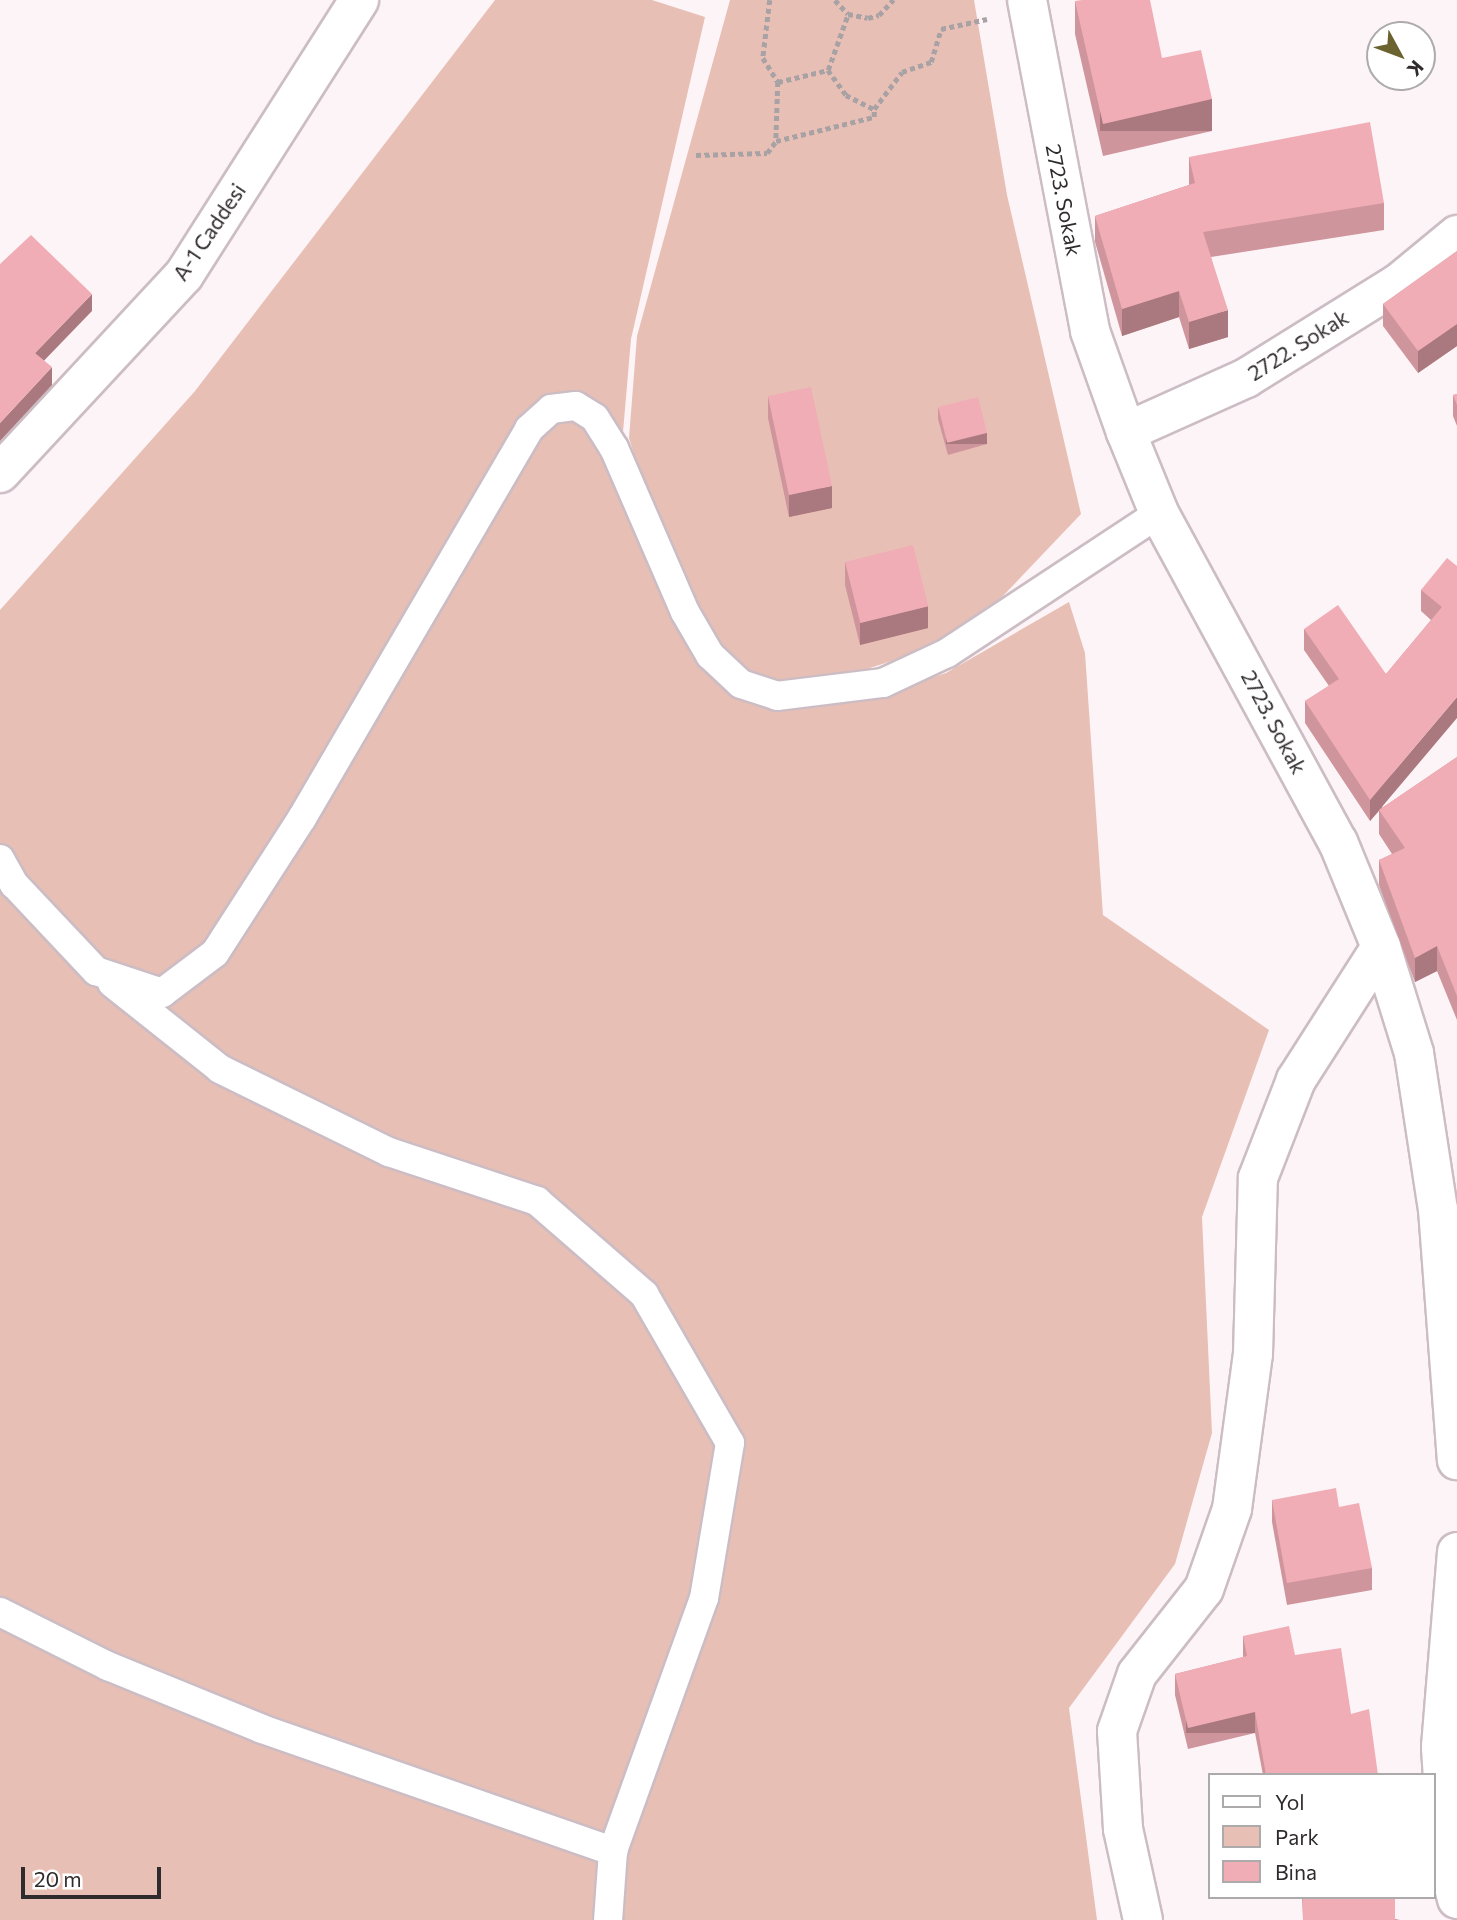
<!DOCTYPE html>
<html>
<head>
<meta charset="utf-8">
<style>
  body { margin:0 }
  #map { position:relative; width:1457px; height:1920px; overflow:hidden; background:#fdf4f8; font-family:Commissioner,sans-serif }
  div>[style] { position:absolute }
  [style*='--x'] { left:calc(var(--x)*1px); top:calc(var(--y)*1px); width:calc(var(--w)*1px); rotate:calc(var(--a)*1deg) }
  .green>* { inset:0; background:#e8bfb5 }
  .path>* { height:4.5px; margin-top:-2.25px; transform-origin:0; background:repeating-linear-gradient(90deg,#a9a2a5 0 5px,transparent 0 8.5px) }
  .roads { filter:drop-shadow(2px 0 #ccbdc4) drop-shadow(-2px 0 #ccbdc4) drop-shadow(0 2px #ccbdc4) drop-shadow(0 -2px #ccbdc4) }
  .service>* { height:28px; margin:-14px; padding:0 14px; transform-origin:14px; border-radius:14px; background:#fff }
  .minor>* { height:38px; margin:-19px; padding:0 19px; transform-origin:19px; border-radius:19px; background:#fff }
  .tertiary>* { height:38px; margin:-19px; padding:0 19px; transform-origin:19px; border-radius:19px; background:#fff }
  .secondary>* { height:38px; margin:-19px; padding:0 19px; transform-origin:19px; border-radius:19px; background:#fff }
  .wall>* { inset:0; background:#cf959c }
  .shaded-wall>* { inset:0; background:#a9797f; transform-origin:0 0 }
  .building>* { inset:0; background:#f1adb5; transform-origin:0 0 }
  span { translate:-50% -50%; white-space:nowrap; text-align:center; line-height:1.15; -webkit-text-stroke:6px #fff; paint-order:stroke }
  .street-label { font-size:21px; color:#2f2a2c }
  .legend { position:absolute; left:1208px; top:1773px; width:228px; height:126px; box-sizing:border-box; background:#fff; border:2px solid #acaaab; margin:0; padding:9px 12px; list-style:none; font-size:21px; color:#2f2a2c }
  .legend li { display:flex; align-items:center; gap:14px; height:35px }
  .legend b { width:35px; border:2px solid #acaaab }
  .north { position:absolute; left:1366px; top:21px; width:70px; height:70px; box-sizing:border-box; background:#fff; border:2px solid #acaaab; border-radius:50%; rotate:131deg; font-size:19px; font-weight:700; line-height:28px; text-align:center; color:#2f2a2c }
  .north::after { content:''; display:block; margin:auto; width:24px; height:32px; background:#6a622f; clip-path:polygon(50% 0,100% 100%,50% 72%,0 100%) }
  .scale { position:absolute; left:21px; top:1867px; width:140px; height:32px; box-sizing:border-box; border:4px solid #2f2a2c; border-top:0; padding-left:9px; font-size:21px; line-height:24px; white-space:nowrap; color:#2f2a2c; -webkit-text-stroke:5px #fff; paint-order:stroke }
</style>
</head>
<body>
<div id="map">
  <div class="green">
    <i style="clip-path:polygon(495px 0,652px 0,705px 17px,631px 339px,618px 490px,654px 576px,703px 658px,782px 709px,863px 700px,946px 673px,1069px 602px,1085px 653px,1103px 915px,1269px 1030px,1202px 1217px,1212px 1433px,1175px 1564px,1069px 1708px,1097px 1920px,0 1920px,0 610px,195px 391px)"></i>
    <i style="clip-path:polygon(730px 0,974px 0,1007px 195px,1081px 514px,1002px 597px,932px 648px,842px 677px,766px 685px,732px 668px,659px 534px,629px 438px,637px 336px)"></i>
  </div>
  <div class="path">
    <i style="--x:770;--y:0;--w:58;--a:96.9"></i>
    <i style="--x:763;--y:58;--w:28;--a:58"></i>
    <i style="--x:778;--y:82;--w:59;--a:91.9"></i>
    <i style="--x:835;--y:0;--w:19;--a:47"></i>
    <i style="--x:848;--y:14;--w:20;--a:11"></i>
    <i style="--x:868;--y:18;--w:11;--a:-15"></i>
    <i style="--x:879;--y:15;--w:21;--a:-47"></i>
    <i style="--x:828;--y:70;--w:31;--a:54"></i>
    <i style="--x:846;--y:95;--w:31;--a:27"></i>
    <i style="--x:874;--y:109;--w:46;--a:-52.9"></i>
    <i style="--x:902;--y:72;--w:31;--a:-19"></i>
    <i style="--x:931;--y:62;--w:34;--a:-73"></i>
    <i style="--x:941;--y:29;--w:47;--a:-12.3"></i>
    <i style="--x:828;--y:70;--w:59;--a:-70.3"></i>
    <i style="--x:778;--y:82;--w:51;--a:-13.5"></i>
    <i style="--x:696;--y:155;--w:71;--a:-1.6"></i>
    <i style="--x:767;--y:153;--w:15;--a:-53"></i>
    <i style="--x:776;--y:141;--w:101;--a:-13.8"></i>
    <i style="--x:874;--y:117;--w:8;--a:-90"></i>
  </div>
  <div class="roads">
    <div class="service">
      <i style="--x:0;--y:859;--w:29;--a:61"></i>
      <i style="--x:14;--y:884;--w:120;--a:46.7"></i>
      <i style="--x:96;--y:971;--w:70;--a:18.4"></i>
      <i style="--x:162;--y:993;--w:66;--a:-37"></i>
      <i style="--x:215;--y:953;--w:161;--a:-57.2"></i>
      <i style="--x:302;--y:818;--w:450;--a:-59.7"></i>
      <i style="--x:529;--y:429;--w:30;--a:-42"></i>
      <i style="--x:551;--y:409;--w:25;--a:-7"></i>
      <i style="--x:576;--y:406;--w:22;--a:32"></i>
      <i style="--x:595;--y:418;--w:36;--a:58"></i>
      <i style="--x:614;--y:448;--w:179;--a:66.6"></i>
      <i style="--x:685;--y:612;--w:50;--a:59.8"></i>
      <i style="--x:710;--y:655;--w:42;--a:43.1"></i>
      <i style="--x:741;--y:684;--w:38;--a:18"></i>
      <i style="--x:777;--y:696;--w:107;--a:-7"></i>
      <i style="--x:883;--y:683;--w:71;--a:-25.1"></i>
      <i style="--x:947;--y:653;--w:254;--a:-33.4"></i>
      <i style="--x:112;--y:983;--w:138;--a:38.5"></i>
      <i style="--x:220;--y:1069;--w:188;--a:26.2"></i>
      <i style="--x:389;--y:1152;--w:156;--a:18.3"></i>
      <i style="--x:537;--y:1201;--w:142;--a:41"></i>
      <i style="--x:644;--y:1294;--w:172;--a:60"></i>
      <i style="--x:730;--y:1443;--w:157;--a:99.5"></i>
      <i style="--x:704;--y:1598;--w:269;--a:109.8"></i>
      <i style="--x:613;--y:1851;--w:69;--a:94.1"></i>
      <i style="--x:0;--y:1612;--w:121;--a:26.6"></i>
      <i style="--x:108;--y:1666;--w:166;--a:22.2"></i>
      <i style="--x:262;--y:1729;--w:372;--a:19.2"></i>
    </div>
    <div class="minor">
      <i style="--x:1126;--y:432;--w:132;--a:-24.2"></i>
      <i style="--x:1246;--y:378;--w:181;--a:-31.9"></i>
      <i style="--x:1400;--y:282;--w:74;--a:-39.5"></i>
      <i style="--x:1143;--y:1920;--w:93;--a:-102.4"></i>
      <i style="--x:1123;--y:1829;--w:98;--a:-93.5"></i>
      <i style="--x:1117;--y:1731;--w:60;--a:-70.7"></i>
      <i style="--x:1137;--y:1674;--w:108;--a:-51.8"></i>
      <i style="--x:1204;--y:1589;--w:85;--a:-70.7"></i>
      <i style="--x:1232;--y:1509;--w:156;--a:-82.3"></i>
      <i style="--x:1253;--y:1354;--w:176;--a:-88.4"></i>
      <i style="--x:1258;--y:1178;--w:105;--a:-68.8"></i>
      <i style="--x:1296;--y:1080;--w:158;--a:-57.4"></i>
    </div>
    <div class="tertiary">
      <i style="--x:1027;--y:0;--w:337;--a:79.2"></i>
      <i style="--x:1090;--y:331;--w:107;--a:70.4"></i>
      <i style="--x:1126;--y:432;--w:87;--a:67.8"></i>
      <i style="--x:1159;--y:513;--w:375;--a:61.5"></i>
      <i style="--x:1338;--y:842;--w:113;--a:67.7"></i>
      <i style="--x:1381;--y:947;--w:111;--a:72.7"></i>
      <i style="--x:1414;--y:1053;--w:158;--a:81.3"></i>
      <i style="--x:1438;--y:1209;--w:252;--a:85.7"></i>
      <i style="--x:1457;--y:1552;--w:196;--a:94.7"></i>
      <i style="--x:1441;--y:1747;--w:116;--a:86.5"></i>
      <i style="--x:1448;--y:1863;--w:37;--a:76"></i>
    </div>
    <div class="secondary">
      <i style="--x:0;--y:473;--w:270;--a:-47.1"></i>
      <i style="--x:184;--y:275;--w:326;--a:-57.5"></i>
    </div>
  </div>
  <div class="wall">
    <i style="clip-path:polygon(1075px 1px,1162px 58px,1212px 131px,1103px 156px,1075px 34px)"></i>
    <i style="clip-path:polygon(1189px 157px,1384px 203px,1384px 230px,1211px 257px,1228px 337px,1189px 349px,1179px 317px,1122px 336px,1095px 242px,1095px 216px,1189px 185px)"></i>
    <i style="clip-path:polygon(1457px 251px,1457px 346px,1418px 373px,1383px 326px,1383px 304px)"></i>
    <i style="clip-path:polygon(1457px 394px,1457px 426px,1453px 416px,1453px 395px)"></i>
    <i style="clip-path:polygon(768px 396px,832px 508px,789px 517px,768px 418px)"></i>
    <i style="clip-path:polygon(938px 408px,987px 444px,948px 455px,938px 419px)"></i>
    <i style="clip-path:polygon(845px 562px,928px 628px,860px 645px,845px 585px)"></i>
    <i style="clip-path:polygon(1457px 566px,1382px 808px,1457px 757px,1457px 1020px,1437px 971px,1415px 982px,1379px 885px,1379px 860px,1392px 854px,1379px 834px,1379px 811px,1370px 821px,1305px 723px,1305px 701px,1329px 686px,1304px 650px,1304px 629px,1386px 674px,1431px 620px,1421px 611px,1421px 590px)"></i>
    <i style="clip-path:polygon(1272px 1500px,1339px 1507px,1372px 1568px,1372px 1590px,1287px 1605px,1272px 1522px)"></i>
    <i style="clip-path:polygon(1243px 1636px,1295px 1655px,1351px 1714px,1378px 1775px,1263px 1775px,1255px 1733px,1188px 1749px,1175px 1695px,1175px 1674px,1243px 1657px)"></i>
    <i style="clip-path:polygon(1302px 1897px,1400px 1920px,1303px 1920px)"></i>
  </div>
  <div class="shaded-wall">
    <i style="left:1212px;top:99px;width:32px;height:112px;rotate:90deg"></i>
    <i style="clip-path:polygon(1179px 291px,1179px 317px,1122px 336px,1122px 309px)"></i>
    <i style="clip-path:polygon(92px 294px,92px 311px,35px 370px,35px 353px)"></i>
    <i style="clip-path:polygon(1228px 310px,1228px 337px,1189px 349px,1189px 322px)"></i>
    <i style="clip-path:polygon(1457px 324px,1457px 346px,1418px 373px,1418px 351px)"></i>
    <i style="clip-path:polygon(52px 367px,52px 385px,0 441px,0 423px)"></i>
    <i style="left:987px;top:433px;width:11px;height:41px;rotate:90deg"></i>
    <i style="clip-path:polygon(832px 486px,832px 508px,789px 517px,789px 495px)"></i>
    <i style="clip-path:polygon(928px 606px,928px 628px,860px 645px,860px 623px)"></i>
    <i style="clip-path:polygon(1457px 697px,1457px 718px,1370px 821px,1370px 800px)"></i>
    <i style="clip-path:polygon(1437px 946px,1437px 971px,1415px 982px,1415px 958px)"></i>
    <i style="left:1255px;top:1712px;width:21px;height:69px;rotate:90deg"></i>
  </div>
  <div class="building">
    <i style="clip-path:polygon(1082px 0,1150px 0,1162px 58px,1201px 50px,1212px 99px,1103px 124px,1075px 1px)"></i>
    <i style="clip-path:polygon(1370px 122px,1384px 203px,1203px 232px,1228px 310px,1189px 322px,1179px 291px,1122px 309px,1095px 216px,1195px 183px,1189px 157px)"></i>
    <i style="clip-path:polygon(31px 235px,92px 294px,35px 353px,52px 367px,0 423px,0 264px)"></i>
    <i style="clip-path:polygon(1457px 251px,1457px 324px,1418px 351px,1383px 304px)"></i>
    <i style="left:811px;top:387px;width:101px;height:44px;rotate:78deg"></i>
    <i style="clip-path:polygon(1457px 394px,1457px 405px,1453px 395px)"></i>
    <i style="left:978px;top:397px;width:37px;height:41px;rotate:76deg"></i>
    <i style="left:913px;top:545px;width:63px;height:70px;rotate:76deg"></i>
    <i style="clip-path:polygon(1447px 558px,1457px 566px,1457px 697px,1370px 800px,1305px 701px,1339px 679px,1304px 629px,1338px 605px,1386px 674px,1442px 607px,1421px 590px)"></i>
    <i style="clip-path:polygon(1457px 757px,1457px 996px,1437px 946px,1415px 958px,1379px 860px,1405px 848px,1379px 810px)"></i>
    <i style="clip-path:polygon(1336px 1488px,1339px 1507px,1359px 1503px,1372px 1568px,1287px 1583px,1272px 1500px)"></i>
    <i style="clip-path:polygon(1289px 1626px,1295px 1655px,1341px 1648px,1351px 1714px,1369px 1709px,1378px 1775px,1266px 1775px,1255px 1712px,1188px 1728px,1175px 1674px,1247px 1656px,1243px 1636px)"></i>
    <i style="left:1303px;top:1897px;width:92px;height:23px"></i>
  </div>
  <div class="street-label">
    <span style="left:1064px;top:200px;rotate:79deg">2723. Sokak</span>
    <span style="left:209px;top:232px;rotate:-56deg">A-1 Caddesi</span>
    <span style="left:1298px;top:345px;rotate:-32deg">2722. Sokak</span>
    <span style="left:1274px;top:722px;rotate:62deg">2723. Sokak</span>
  </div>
  <ul class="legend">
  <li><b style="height:9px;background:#fff"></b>Yol</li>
  <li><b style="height:19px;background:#e8bfb5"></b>Park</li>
  <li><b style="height:19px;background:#f1adb5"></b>Bina</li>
  </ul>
  <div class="north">K</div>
  <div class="scale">20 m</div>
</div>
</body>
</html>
